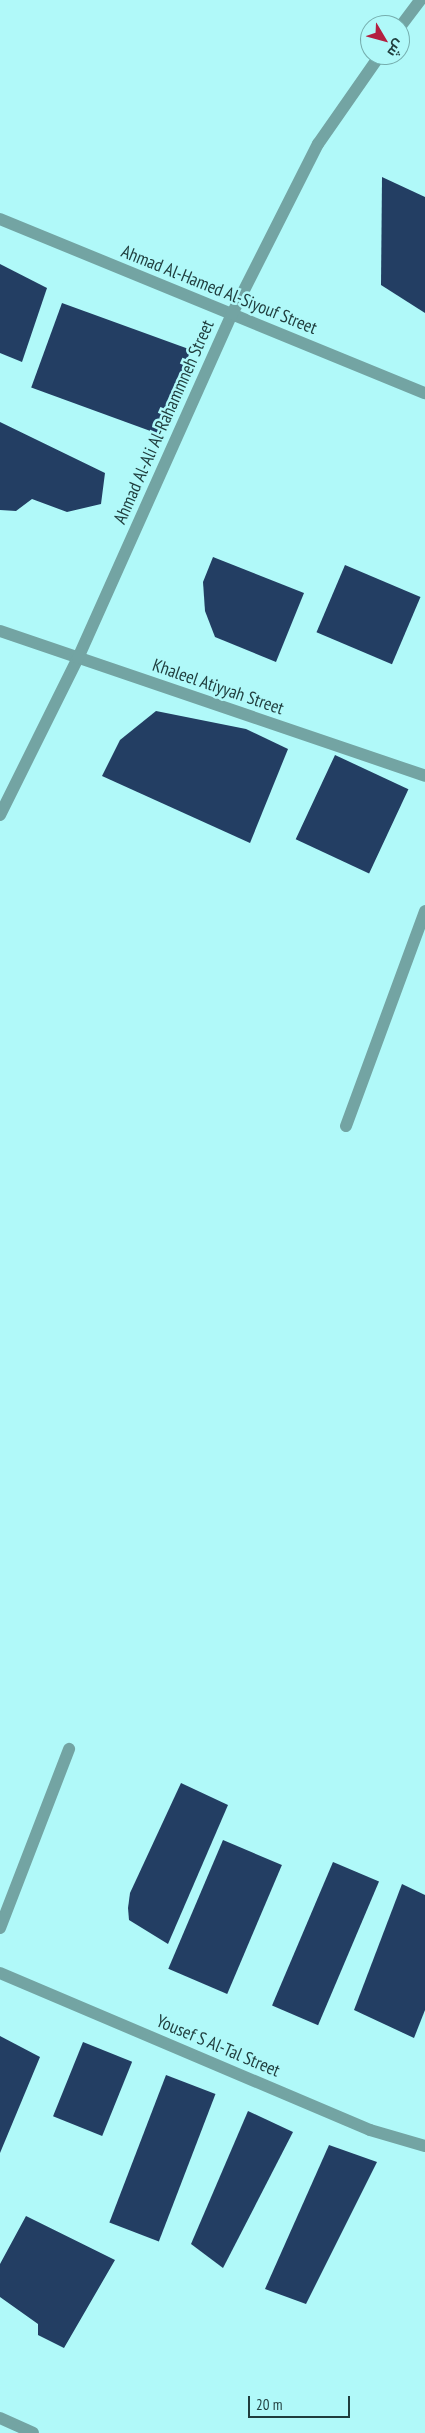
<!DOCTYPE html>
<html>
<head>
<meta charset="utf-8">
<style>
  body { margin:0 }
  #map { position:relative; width:425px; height:2433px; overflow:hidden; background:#b0f9f9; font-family:"PT Sans Narrow",Cairo,sans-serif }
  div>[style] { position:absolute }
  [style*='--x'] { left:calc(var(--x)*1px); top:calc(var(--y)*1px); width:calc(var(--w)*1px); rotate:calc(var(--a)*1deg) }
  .building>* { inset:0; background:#233e63; transform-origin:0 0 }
  .street>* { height:12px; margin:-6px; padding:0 6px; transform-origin:6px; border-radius:6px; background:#73a4a3 }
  span { translate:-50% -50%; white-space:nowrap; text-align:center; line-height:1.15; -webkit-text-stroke:5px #b0f9f9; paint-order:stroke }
  .street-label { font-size:18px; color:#1f3d3d }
  .north { position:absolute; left:360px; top:15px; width:50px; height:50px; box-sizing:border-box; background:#b0f9f9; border:1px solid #76aeae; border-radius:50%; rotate:127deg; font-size:14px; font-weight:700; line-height:20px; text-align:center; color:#1f3d3d }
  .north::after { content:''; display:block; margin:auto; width:18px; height:22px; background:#b32040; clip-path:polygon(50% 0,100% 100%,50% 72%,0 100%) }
  .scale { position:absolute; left:248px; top:2396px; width:102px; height:22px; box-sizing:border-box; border:2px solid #1f3d3d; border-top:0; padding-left:6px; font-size:15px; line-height:18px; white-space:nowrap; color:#1f3d3d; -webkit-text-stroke:4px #b0f9f9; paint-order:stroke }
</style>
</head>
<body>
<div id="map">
  <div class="building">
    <i style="clip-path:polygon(382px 177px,425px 197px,425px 313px,381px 285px)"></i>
    <i style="clip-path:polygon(0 264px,47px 288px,22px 362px,0 353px)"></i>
    <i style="left:62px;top:303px;width:137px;height:90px;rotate:20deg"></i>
    <i style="clip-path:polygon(0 422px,105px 473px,101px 504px,67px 512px,32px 499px,16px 511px,0 510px)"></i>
    <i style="clip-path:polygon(213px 557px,304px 593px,276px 662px,215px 637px,205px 611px,203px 582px)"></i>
    <i style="left:345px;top:565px;width:82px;height:73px;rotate:23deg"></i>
    <i style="clip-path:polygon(156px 711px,246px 729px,288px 749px,250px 843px,102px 776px,120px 740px)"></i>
    <i style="left:335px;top:755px;width:81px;height:93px;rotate:25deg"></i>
    <i style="clip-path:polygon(181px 1783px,228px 1805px,168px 1944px,129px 1920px,128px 1908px,130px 1893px)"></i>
    <i style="left:223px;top:1840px;width:64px;height:140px;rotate:23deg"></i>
    <i style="left:333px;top:1862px;width:50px;height:156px;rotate:23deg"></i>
    <i style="clip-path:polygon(402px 1884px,425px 1895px,425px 2010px,414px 2038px,354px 2010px)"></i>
    <i style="clip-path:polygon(0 2036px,40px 2057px,0 2153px)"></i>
    <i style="left:83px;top:2042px;width:53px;height:80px;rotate:22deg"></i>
    <i style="left:166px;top:2075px;width:53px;height:158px;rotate:21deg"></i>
    <i style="clip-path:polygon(248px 2111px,293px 2132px,223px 2268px,191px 2244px)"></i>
    <i style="clip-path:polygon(329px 2145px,377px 2162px,306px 2304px,265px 2289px)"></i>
    <i style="clip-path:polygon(26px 2216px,115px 2260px,64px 2348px,38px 2335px,38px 2324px,0 2297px,0 2264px)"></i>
  </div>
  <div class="street">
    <i style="--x:400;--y:27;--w:34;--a:-53"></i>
    <i style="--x:0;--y:219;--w:459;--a:22.3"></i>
    <i style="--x:0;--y:631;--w:449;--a:18.8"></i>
    <i style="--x:0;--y:815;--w:175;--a:-63.6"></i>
    <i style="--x:78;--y:658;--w:377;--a:-65.9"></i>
    <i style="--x:232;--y:314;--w:191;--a:-63.2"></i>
    <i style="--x:318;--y:144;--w:108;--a:-55.1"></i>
    <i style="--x:346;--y:1126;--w:229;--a:-69.8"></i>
    <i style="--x:0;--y:1928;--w:192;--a:-68.9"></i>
    <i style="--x:0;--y:1973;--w:402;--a:23"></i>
    <i style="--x:370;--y:2130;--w:57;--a:16.2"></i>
    <i style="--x:0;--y:2418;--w:36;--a:24"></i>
  </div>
  <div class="street-label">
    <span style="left:219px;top:290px;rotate:22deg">Ahmad Al-Hamed Al-Siyouf Street</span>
    <span style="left:164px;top:422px;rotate:-66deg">Ahmad Al-Ali Al-Rahammneh Street</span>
    <span style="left:218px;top:687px;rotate:19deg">Khaleel Atiyyah Street</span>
    <span style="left:218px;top:2046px;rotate:23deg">Yousef S Al-Tal Street</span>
  </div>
  <div class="north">ش</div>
  <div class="scale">20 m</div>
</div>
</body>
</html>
